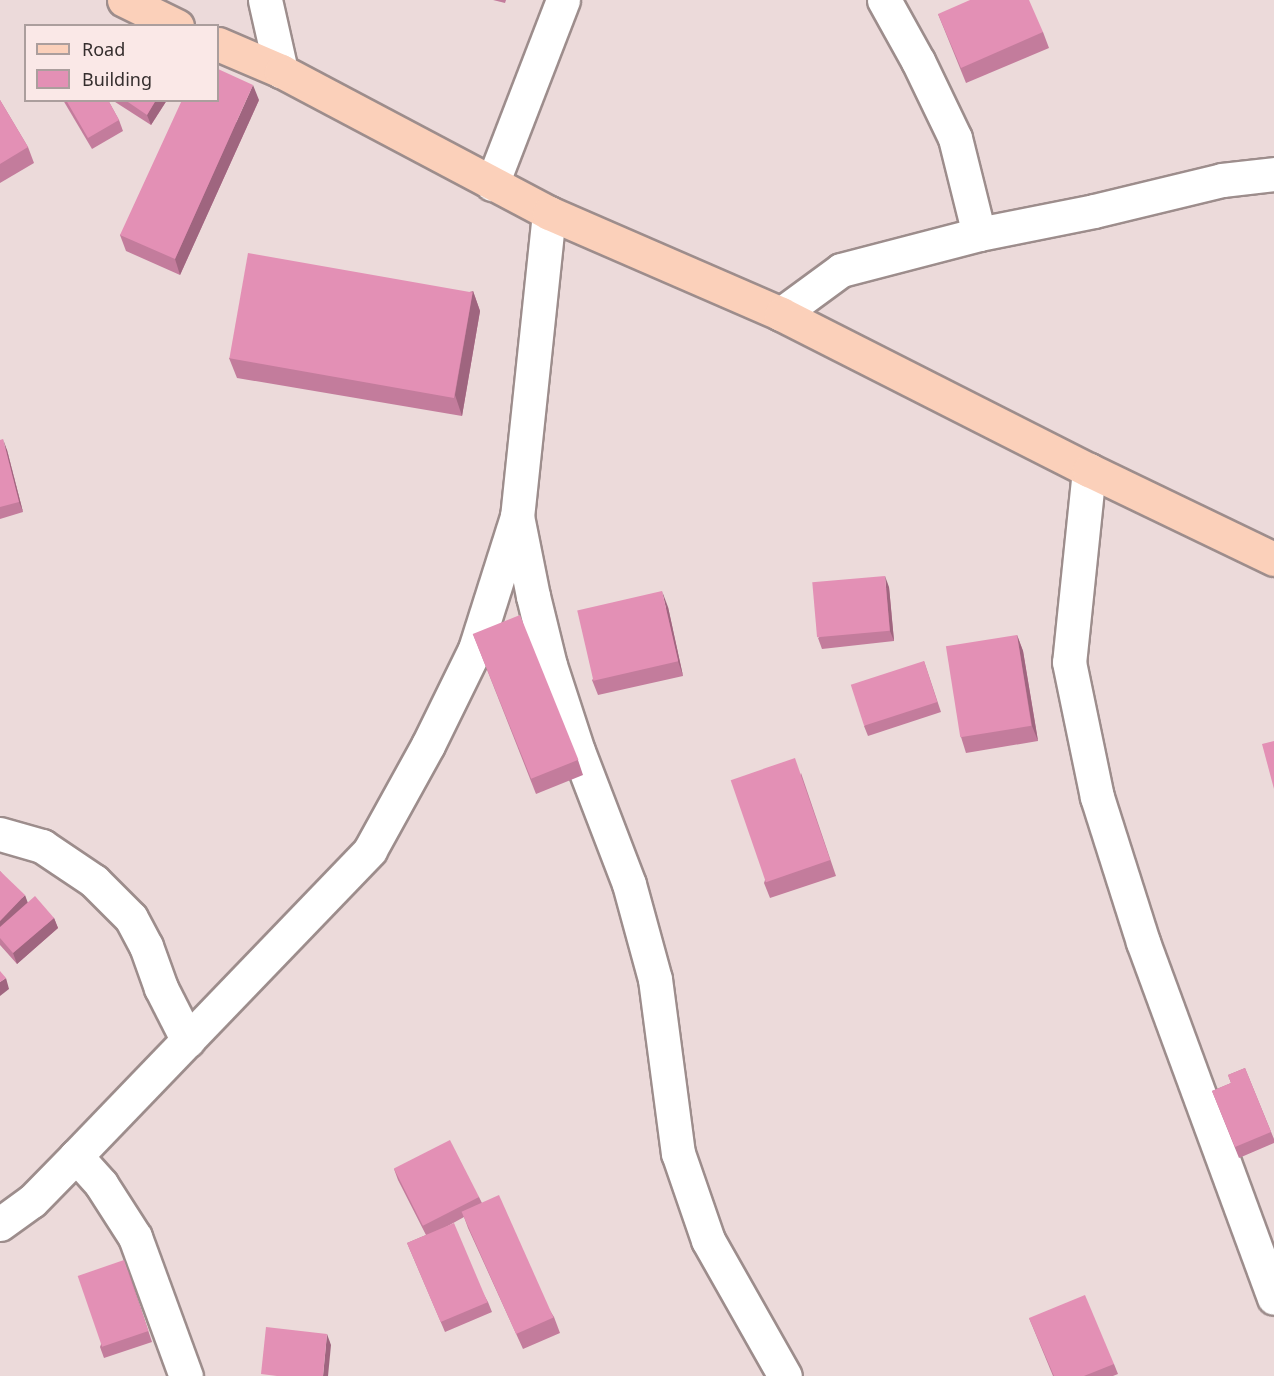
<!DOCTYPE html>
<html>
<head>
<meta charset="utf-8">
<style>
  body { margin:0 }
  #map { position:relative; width:1274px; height:1376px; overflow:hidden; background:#ecdada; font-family:"Noto Sans",sans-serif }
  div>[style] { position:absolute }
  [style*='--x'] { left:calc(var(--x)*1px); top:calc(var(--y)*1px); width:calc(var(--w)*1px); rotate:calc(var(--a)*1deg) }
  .roads { filter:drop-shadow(2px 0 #9d8d8c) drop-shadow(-2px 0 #9d8d8c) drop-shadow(0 2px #9d8d8c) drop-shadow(0 -2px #9d8d8c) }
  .minor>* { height:33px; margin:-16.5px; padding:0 16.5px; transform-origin:16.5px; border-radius:16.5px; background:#fff }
  .major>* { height:33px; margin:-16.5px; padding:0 16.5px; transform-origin:16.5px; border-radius:16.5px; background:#fbd0ba }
  .wall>* { inset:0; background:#c37c9c }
  .shaded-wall>* { inset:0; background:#9f657f }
  .building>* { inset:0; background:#e390b5; transform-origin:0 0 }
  span { translate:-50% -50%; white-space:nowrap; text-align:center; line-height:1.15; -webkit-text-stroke:6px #fae8e7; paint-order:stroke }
  .legend { position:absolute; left:24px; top:24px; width:195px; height:78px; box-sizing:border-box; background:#fae8e7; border:2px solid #ab9e9d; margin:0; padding:8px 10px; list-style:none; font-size:18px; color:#352e2e }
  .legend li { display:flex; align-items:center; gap:12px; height:30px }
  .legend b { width:30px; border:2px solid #ab9e9d }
</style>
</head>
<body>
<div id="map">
  <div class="roads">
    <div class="minor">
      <i style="--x:265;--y:0;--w:73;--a:77.3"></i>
      <i style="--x:884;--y:0;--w:70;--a:60.9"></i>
      <i style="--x:918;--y:61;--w:85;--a:64.3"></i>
      <i style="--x:955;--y:138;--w:99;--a:76"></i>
      <i style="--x:492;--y:184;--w:197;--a:-68.9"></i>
      <i style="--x:549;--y:213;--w:305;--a:96"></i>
      <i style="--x:517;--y:516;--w:82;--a:78.7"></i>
      <i style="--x:533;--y:596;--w:71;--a:76.2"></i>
      <i style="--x:550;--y:665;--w:90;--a:72"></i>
      <i style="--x:578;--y:751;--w:142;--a:69"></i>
      <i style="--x:629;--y:884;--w:98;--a:74.7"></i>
      <i style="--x:655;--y:979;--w:176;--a:82.5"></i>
      <i style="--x:678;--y:1153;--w:92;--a:71"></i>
      <i style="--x:708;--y:1240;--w:156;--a:60.5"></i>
      <i style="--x:781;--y:314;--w:74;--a:-36.3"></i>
      <i style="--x:841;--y:270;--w:143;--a:-14.6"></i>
      <i style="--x:979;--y:234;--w:117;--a:-11.3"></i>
      <i style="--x:1094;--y:211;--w:132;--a:-13.6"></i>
      <i style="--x:1222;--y:180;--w:52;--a:-6.6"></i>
      <i style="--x:1089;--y:470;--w:193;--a:95.9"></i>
      <i style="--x:1069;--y:662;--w:138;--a:78.3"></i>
      <i style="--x:1097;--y:797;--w:152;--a:72.4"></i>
      <i style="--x:1143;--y:942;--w:379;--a:69.8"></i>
      <i style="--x:0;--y:834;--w:44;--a:15.9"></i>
      <i style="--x:42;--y:846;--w:63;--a:33.9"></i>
      <i style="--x:94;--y:881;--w:52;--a:45"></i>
      <i style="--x:131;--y:918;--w:32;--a:62"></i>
      <i style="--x:146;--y:946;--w:45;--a:70.3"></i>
      <i style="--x:161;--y:988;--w:59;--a:63"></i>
      <i style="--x:76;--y:1156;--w:38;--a:48"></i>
      <i style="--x:101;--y:1184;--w:63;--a:57.3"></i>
      <i style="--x:135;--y:1237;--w:148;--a:69.9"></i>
      <i style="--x:0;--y:1224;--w:39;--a:-36"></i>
      <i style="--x:32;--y:1201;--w:63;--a:-45.6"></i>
      <i style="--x:76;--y:1156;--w:424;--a:-46.1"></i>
      <i style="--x:370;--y:850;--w:120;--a:-61.1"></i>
      <i style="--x:428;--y:745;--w:107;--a:-63.9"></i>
      <i style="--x:475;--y:649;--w:135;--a:-72.4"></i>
    </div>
    <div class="major">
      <i style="--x:124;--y:0;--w:59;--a:26.1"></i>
      <i style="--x:218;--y:44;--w:69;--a:23.2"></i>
      <i style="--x:281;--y:71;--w:303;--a:27.9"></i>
      <i style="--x:549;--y:213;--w:253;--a:23.5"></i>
      <i style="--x:781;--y:314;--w:345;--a:26.9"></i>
      <i style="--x:1089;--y:470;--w:205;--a:25.7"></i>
    </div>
  </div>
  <div class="wall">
    <i style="clip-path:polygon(493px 0,506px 0,505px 3px)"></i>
    <i style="clip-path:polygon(938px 14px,1043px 32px,1049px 48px,966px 83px)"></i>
    <i style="clip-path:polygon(0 100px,28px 147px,34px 163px,0 183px)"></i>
    <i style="clip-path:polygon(63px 100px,108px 100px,119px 120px,123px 131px,92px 149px)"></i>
    <i style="clip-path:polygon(112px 100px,167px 100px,151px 125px)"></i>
    <i style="clip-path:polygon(259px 100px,180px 275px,126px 251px,120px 235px)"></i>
    <i style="clip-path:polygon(473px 291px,480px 311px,462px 416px,237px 378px,229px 358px)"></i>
    <i style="clip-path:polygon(0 440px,7px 450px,23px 512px,0 519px)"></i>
    <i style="clip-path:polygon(889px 587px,894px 641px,822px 649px,818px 638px)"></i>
    <i style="clip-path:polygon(668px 607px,683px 676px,598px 695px,592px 680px)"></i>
    <i style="clip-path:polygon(473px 634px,578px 760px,583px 775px,536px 794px)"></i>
    <i style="clip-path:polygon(1017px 635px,1023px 651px,1038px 741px,966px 753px,961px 737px)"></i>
    <i style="clip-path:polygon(924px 661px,941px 712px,868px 736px,864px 726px)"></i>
    <i style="clip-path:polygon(801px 773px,836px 876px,770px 898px,764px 883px)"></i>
    <i style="clip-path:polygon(0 871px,27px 903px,54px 918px,58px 928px,17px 964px,0 945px)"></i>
    <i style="clip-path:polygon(1245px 1068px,1274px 1139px,1274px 1143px,1239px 1158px,1212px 1091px,1231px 1083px,1228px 1075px)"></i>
    <i style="clip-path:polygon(394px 1169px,479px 1197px,482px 1203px,554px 1317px,560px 1333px,523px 1349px,468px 1228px,464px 1217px,446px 1227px,488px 1302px,492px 1312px,445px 1332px,407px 1243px,426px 1235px,398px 1180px)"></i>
    <i style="clip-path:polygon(128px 1270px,152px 1342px,104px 1358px,100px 1347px)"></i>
    <i style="clip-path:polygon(1029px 1318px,1114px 1364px,1118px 1374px,1113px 1376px,1053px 1376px)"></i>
  </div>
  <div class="shaded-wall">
    <i style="clip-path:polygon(253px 85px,259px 100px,180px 275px,175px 259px)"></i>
    <i style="clip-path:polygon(156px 100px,167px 100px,151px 125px,147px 115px)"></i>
    <i style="clip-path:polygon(473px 291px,480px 311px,462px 416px,455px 395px)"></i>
    <i style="clip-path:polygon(3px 439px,7px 450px,23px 512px,19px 502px)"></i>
    <i style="clip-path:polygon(885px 576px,889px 587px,894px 641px,890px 631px)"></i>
    <i style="clip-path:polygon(662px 591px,668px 607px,683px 676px,678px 661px)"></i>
    <i style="clip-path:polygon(1017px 635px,1023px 651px,1038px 741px,1032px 726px)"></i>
    <i style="clip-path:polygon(25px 895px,29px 906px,0 935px,0 921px)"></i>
    <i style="clip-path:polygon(54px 918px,58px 928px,17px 964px,13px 953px)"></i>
    <i style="clip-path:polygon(6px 978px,9px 989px,0 996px,0 982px)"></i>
    <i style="clip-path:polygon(327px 1334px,331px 1345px,328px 1376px,323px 1376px)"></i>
  </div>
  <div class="building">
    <i style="clip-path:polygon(970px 0,1029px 0,1043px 32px,961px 68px,938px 14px)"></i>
    <i style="clip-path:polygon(218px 69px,253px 85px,175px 259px,120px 235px,182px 100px,218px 100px)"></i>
    <i style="clip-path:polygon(0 100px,28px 147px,0 164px)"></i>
    <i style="clip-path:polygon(66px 100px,108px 100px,119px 120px,88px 138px)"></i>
    <i style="clip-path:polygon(125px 100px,156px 100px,147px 115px)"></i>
    <i style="left:248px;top:253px;width:228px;height:107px;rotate:10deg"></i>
    <i style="clip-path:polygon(3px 439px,19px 502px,0 507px,0 440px)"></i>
    <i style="left:885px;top:576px;width:55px;height:73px;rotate:85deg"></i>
    <i style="left:662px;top:591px;width:72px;height:87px;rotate:77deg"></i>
    <i style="left:520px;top:615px;width:156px;height:51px;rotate:68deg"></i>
    <i style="left:1017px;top:635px;width:92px;height:72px;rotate:81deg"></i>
    <i style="left:924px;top:661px;width:43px;height:77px;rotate:72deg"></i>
    <i style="clip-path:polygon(1274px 741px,1274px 789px,1262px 744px)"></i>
    <i style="left:795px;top:758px;width:108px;height:68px;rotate:71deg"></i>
    <i style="clip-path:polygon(0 871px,25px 895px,0 921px)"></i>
    <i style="clip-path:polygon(35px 896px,54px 918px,13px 953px,0 938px,0 927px)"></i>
    <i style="clip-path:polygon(0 971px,6px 978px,0 982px)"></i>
    <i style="clip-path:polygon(1245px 1068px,1271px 1132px,1235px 1147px,1212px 1091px,1231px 1083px,1228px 1075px)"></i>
    <i style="left:450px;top:1140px;width:64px;height:63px;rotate:63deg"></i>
    <i style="left:499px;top:1195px;width:134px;height:41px;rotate:66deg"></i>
    <i style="left:454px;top:1223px;width:86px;height:51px;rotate:67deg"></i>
    <i style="left:124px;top:1260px;width:75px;height:49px;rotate:71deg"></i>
    <i style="clip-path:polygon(1085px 1295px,1114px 1364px,1084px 1376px,1054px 1376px,1029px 1318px)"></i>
    <i style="clip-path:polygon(266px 1327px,327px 1334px,323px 1376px,277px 1376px,261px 1374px)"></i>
  </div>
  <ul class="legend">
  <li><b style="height:8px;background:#fbd0ba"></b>Road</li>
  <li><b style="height:16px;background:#e390b5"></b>Building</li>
  </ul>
</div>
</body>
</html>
